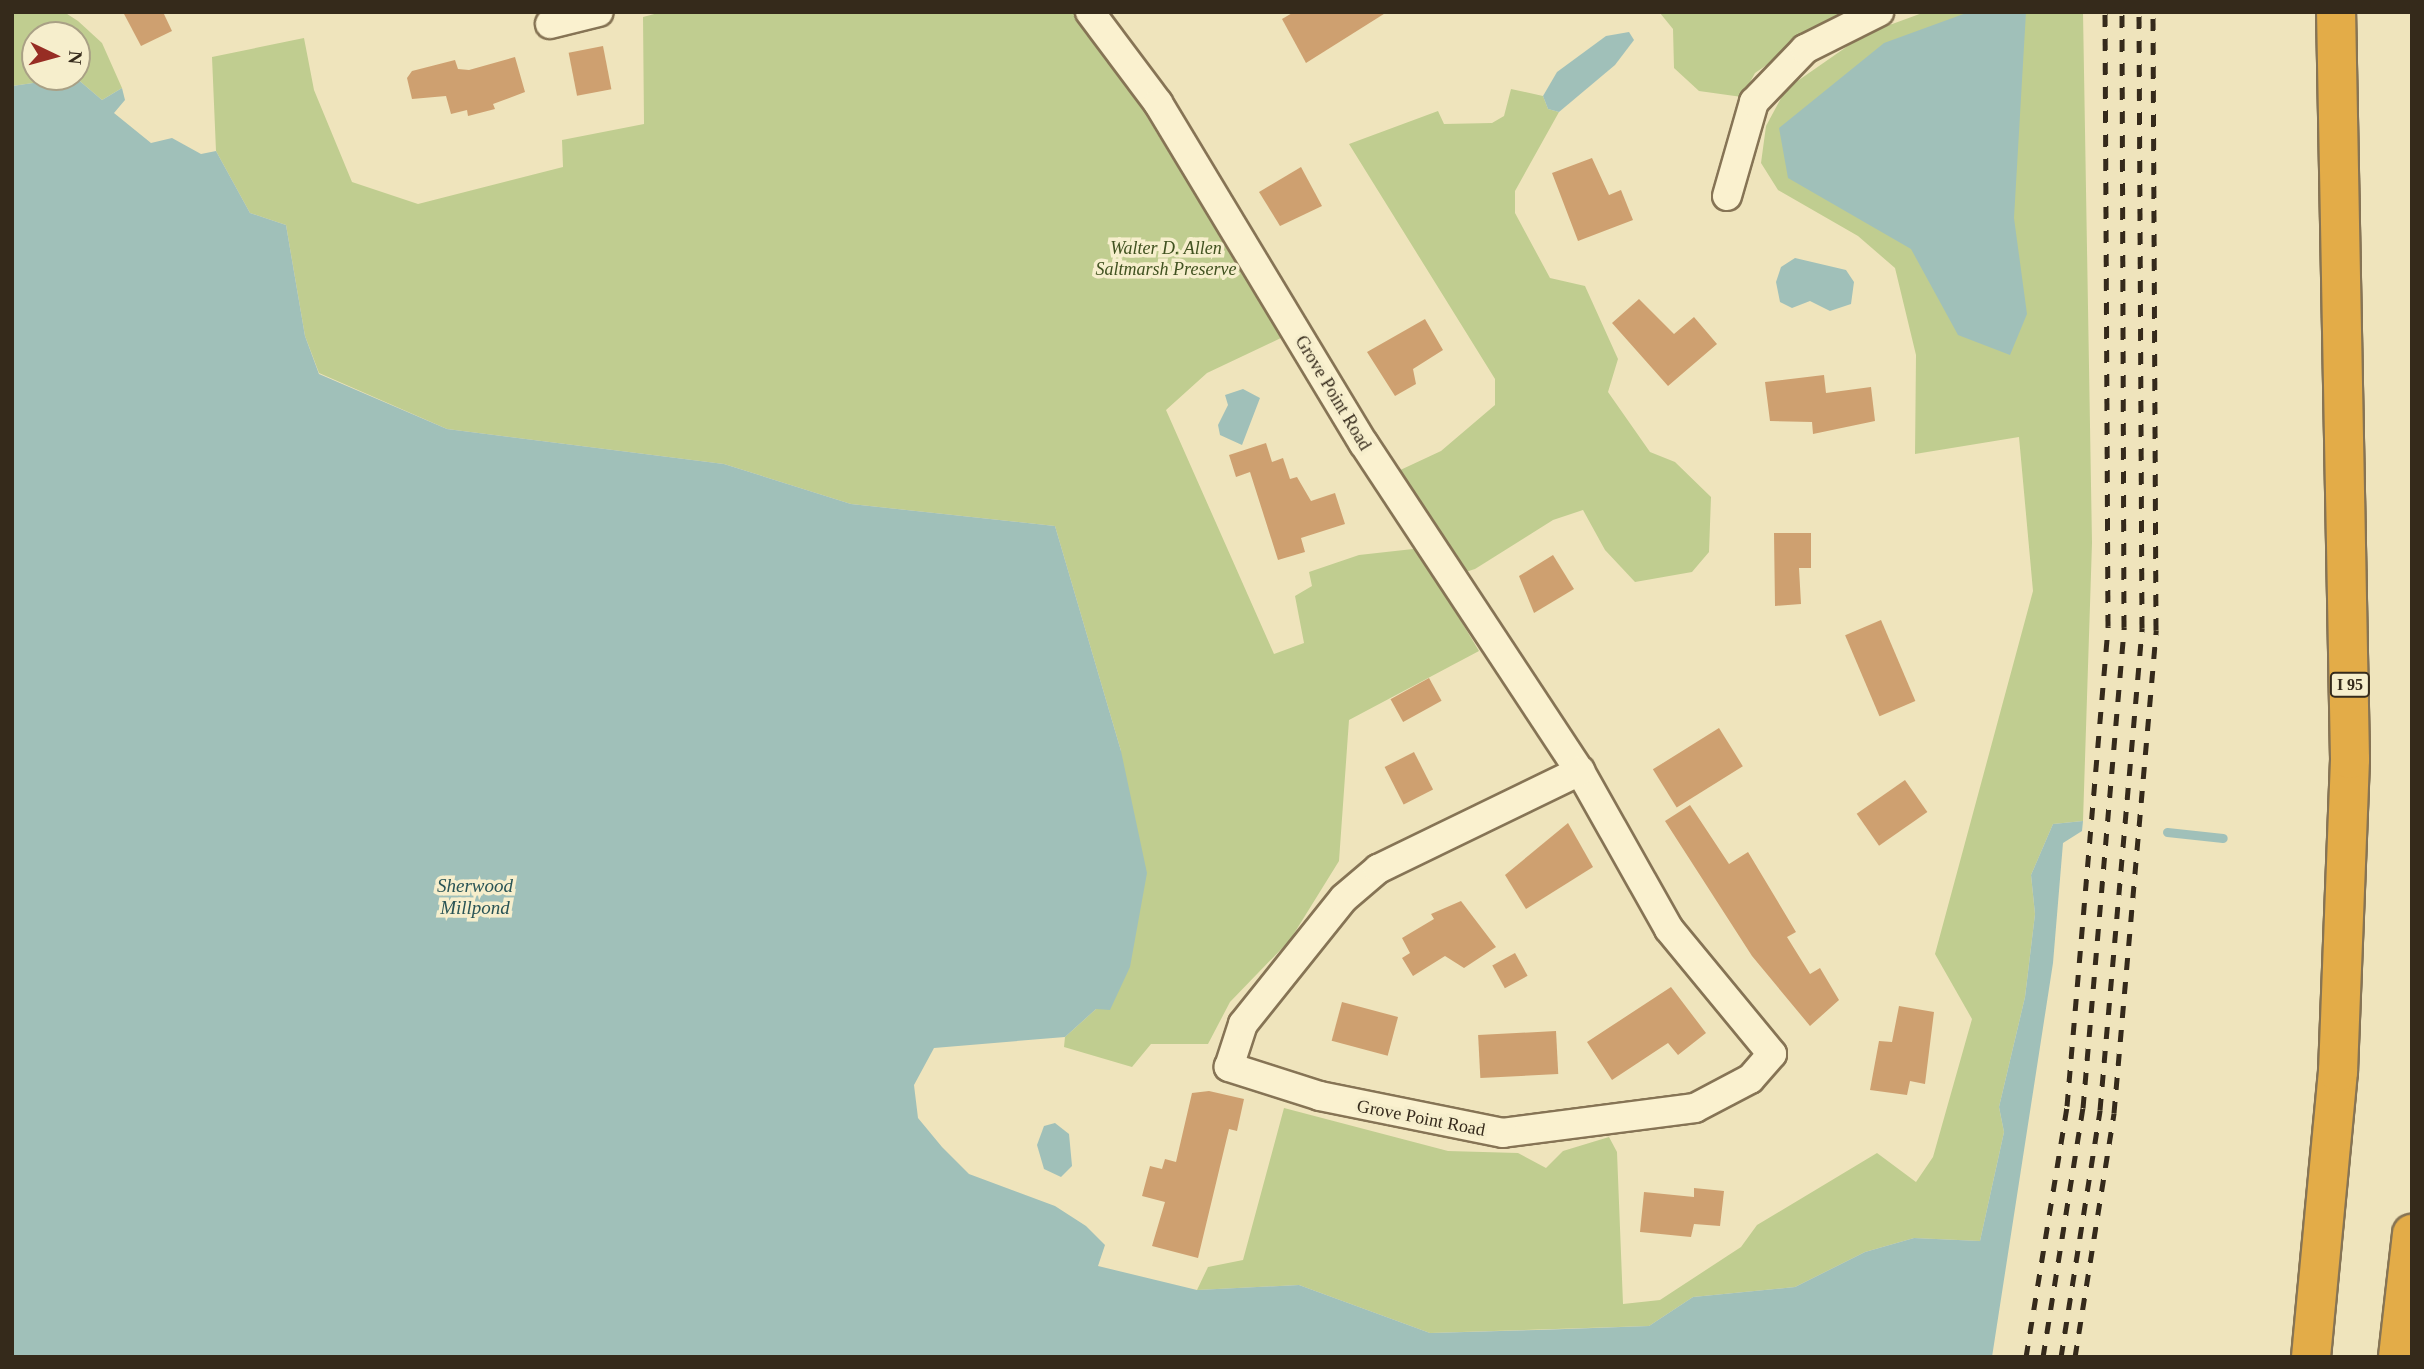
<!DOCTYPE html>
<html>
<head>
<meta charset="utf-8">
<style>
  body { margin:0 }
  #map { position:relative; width:2424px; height:1369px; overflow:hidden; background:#efe4bc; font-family:"Times New Roman",serif }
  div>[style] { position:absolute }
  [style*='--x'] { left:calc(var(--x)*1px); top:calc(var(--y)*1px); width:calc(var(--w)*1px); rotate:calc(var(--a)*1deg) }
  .green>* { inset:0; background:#c0cd90 }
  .water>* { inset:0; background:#a0c0b9 }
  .stream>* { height:9px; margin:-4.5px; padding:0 4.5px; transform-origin:4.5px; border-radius:4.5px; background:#a0c0b9 }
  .building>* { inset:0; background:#cea070; transform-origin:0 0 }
  .roads { filter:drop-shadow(2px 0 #867455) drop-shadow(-2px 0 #867455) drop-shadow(0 2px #867455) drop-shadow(0 -2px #867455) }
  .street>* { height:28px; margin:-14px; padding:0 14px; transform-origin:14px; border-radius:14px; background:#faf1cf }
  .highway>* { height:38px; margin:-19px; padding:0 19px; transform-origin:19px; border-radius:19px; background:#e3ac48 }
  .rail>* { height:5px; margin-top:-2.5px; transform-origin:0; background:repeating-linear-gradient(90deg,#352a1b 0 12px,transparent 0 24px) }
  span { translate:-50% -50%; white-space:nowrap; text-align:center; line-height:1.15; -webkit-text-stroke:7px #f6eecc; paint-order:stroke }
  .shield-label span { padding:2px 5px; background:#f6eecc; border:2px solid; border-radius:5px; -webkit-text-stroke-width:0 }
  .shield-label { font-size:16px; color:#352a1b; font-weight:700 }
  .park-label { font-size:18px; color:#415220; font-style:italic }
  .street-label { font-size:18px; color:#352a1b }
  .water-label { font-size:19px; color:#295456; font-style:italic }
  .frame { position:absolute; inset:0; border:14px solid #352a1b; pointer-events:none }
  .north { position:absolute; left:21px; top:21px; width:70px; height:70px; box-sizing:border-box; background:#f6eecc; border:2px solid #a9a085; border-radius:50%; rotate:95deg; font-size:19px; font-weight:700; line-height:28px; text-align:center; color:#352a1b }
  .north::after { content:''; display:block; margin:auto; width:24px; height:32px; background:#972d24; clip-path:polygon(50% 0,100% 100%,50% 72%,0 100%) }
</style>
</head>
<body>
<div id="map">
  <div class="green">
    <i style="clip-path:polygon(evenodd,12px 12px,64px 12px,78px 21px,102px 43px,122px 88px,102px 100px,75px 77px,12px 86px,12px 12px,35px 35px,77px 35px,77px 77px,35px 77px,35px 35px)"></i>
    <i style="clip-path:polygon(662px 12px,1082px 12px,1283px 337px,1207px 373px,1166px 410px,1274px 654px,1304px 643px,1295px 596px,1312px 586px,1309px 572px,1359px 555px,1413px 549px,1434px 535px,1396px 472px,1441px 451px,1495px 405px,1495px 379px,1349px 144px,1438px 111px,1444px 124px,1492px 123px,1504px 116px,1511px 89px,1543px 96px,1548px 109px,1559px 112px,1515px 191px,1515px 213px,1550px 278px,1585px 286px,1618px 359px,1608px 392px,1650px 452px,1675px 462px,1711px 497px,1709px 552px,1692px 572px,1635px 582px,1605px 550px,1583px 510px,1553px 520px,1475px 569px,1437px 581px,1479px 651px,1349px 720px,1339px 861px,1290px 940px,1230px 1002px,1208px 1044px,1151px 1044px,1132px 1067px,1064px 1047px,1065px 1037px,1096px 1009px,1121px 751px,1055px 526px,851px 504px,724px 464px,447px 429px,319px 373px,305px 336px,286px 225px,250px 213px,216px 151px,212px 57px,304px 38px,314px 90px,352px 182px,418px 204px,563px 167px,562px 140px,644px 124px,643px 17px)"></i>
    <i style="clip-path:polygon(1844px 12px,1755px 73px,1742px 97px,1699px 91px,1674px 68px,1673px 29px,1660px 13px)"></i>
    <i style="clip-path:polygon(1925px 12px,2083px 12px,2092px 543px,2083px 821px,2053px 824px,2031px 875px,2035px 914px,2025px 997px,1999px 1107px,2004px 1132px,1980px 1241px,1914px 1238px,1865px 1252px,1795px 1287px,1693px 1297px,1649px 1326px,1430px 1333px,1299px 1285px,1197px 1290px,1208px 1267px,1243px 1260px,1284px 1108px,1448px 1151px,1518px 1153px,1546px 1168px,1563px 1151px,1609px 1137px,1617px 1152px,1623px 1304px,1660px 1300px,1741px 1247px,1757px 1225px,1877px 1153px,1916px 1182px,1933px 1157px,1972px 1019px,1935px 954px,2033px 591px,2019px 437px,1915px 454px,1916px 355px,1895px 268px,1858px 236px,1778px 190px,1761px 163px,1766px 126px,1786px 89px,1865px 34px)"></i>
  </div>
  <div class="water">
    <i style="clip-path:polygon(1969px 12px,2026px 12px,2014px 218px,2027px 314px,2010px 355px,1958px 335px,1911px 249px,1788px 178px,1779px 128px,1884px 43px)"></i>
    <i style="clip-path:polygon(1629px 32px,1634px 40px,1615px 65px,1559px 112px,1548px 109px,1543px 96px,1557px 72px,1606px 36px)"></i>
    <i style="clip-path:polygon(75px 77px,102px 100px,122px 88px,125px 100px,114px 113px,151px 143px,172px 138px,201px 154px,216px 151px,250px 213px,286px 225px,305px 336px,319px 374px,447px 429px,724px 464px,851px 504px,1055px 526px,1121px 751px,1147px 873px,1130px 967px,1110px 1010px,1096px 1009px,1065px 1037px,934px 1048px,914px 1085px,918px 1118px,942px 1147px,969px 1174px,1055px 1206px,1086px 1226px,1105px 1245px,1098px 1266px,1197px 1290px,1299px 1285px,1430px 1333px,1537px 1330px,1649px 1326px,1693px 1297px,1795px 1287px,1865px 1252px,1914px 1238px,1980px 1241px,2004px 1132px,1999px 1107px,2025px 997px,2035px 914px,2031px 875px,2053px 824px,2083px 821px,2082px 831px,2063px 843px,2053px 963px,1992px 1357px,12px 1357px,12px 86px)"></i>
    <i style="clip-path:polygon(1795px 258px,1846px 270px,1854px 282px,1851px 304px,1830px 311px,1810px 301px,1792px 308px,1780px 302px,1776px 282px,1781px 267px)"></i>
    <i style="clip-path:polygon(1243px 389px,1260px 398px,1242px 445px,1220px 435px,1218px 425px,1228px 405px,1225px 395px)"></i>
    <i style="clip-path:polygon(1055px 1123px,1069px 1134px,1072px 1166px,1061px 1177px,1044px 1169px,1037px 1145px,1044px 1126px)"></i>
  </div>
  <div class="stream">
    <i style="--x:2167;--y:832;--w:56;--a:6.1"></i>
  </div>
  <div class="building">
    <i style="clip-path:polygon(123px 12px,163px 12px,172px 31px,141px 46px)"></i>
    <i style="clip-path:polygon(1294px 12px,1387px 12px,1306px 63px,1282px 19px)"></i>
    <i style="left:603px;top:46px;width:44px;height:35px;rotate:79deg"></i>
    <i style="clip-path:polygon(515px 57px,525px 92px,493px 104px,495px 109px,468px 116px,467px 110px,451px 114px,446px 96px,412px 99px,407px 78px,412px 71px,455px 60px,458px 69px,469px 70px)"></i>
    <i style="clip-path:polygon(1592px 158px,1609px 195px,1621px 190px,1633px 220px,1578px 241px,1552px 173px)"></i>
    <i style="clip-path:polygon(1301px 167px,1322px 206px,1280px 226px,1259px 192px)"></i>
    <i style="clip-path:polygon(1639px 299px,1674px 334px,1694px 317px,1717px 344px,1668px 386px,1612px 323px)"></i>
    <i style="clip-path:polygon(1425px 319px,1443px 350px,1413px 369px,1416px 384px,1395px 396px,1367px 352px)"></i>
    <i style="clip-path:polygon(1824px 375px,1826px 393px,1871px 387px,1875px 421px,1813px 434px,1812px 422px,1770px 421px,1765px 382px)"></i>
    <i style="clip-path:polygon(1266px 443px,1272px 462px,1283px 458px,1290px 479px,1297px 477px,1311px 501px,1335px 493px,1345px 524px,1301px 538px,1305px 552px,1278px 560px,1250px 472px,1236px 477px,1229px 455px)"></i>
    <i style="clip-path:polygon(1774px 533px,1811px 533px,1811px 568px,1799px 568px,1801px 604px,1775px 606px)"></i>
    <i style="clip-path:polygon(1553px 555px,1574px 589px,1534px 613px,1519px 576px)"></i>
    <i style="left:1881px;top:620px;width:88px;height:39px;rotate:67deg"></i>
    <i style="left:1429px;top:678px;width:26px;height:44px;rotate:61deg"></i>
    <i style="left:1719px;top:728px;width:45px;height:78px;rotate:58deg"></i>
    <i style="left:1414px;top:752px;width:42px;height:33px;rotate:63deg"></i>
    <i style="left:1905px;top:780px;width:39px;height:59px;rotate:55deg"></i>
    <i style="clip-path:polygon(1690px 805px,1729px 864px,1748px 852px,1796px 932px,1787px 937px,1810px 974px,1820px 968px,1839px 1000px,1810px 1026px,1752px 956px,1665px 821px)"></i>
    <i style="clip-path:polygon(1568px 823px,1593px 867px,1526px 909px,1505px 875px)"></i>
    <i style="clip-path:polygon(1461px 901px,1496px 947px,1464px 968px,1445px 956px,1413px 976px,1402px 958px,1410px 953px,1402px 938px,1434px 919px,1431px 914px)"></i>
    <i style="left:1515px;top:953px;width:26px;height:26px;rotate:61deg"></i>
    <i style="clip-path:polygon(1671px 987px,1706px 1033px,1678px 1055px,1668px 1043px,1612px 1080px,1587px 1042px)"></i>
    <i style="left:1342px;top:1002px;width:58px;height:40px;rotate:15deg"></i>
    <i style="clip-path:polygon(1899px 1006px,1934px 1012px,1925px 1084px,1910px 1081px,1907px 1095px,1870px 1090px,1879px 1041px,1892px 1042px)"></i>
    <i style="left:1556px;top:1031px;width:43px;height:78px;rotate:87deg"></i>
    <i style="clip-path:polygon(1209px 1091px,1244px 1099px,1237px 1131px,1229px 1129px,1198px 1258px,1152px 1246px,1165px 1202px,1142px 1196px,1150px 1166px,1162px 1169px,1165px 1159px,1176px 1162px,1192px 1093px)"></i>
    <i style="clip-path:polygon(1694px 1188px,1724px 1191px,1720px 1226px,1694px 1224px,1691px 1237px,1640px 1232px,1644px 1192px,1694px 1197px)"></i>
  </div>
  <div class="roads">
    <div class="street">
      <i style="--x:1090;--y:12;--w:114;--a:53.2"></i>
      <i style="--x:1158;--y:103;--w:398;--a:58.9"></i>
      <i style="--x:1364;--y:444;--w:392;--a:56.6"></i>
      <i style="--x:1580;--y:771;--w:181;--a:60.6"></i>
      <i style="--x:1669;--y:929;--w:162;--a:50.5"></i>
      <i style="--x:1772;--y:1054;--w:33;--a:131"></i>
      <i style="--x:1750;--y:1079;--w:62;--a:152.2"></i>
      <i style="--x:1695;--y:1108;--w:194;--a:172.6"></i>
      <i style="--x:1503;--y:1133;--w:187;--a:-168.6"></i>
      <i style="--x:1320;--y:1096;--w:96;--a:-162.3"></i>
      <i style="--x:1229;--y:1067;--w:45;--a:-72"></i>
      <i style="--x:1243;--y:1024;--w:161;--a:-51.3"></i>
      <i style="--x:1344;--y:898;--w:45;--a:-40.5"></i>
      <i style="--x:1378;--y:869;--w:225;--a:-25.9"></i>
      <i style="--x:550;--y:24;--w:50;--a:-13.8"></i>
      <i style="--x:1727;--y:196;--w:98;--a:-74"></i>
      <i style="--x:1754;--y:102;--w:74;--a:-46.1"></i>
      <i style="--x:1805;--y:49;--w:83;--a:-26.6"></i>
    </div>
    <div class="highway">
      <i style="--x:2311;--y:1357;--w:286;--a:-84.6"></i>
      <i style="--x:2338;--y:1072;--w:313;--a:-87.8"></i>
      <i style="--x:2350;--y:759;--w:747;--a:-91.07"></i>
      <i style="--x:2398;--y:1357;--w:124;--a:-83.5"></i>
    </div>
  </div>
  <div class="rail">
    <i style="--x:2026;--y:1357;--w:254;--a:-80.7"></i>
    <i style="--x:2067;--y:1106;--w:482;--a:-85.1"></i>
    <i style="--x:2108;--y:626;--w:614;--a:-90.28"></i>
    <i style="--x:2043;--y:1357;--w:252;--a:-80.9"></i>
    <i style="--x:2083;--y:1108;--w:483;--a:-85.1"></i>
    <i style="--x:2124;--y:627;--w:615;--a:-90.19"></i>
    <i style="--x:2061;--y:1357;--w:250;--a:-81"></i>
    <i style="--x:2100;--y:1110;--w:484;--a:-85"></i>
    <i style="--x:2142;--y:628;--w:616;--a:-90.28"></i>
    <i style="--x:2075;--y:1357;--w:247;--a:-80.9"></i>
    <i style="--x:2114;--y:1113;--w:485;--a:-85"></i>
    <i style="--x:2156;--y:630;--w:618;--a:-90.28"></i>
  </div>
  <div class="shield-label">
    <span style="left:2350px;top:685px">I 95</span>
  </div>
  <div class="park-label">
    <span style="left:1166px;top:259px">Walter D. Allen<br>Saltmarsh Preserve</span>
  </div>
  <div class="street-label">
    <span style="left:1333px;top:393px;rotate:59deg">Grove Point Road</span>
    <span style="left:1421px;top:1118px;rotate:11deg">Grove Point Road</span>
  </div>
  <div class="water-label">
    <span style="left:475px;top:897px">Sherwood<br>Millpond</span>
  </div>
  <div class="frame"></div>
  <div class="north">N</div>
</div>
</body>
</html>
